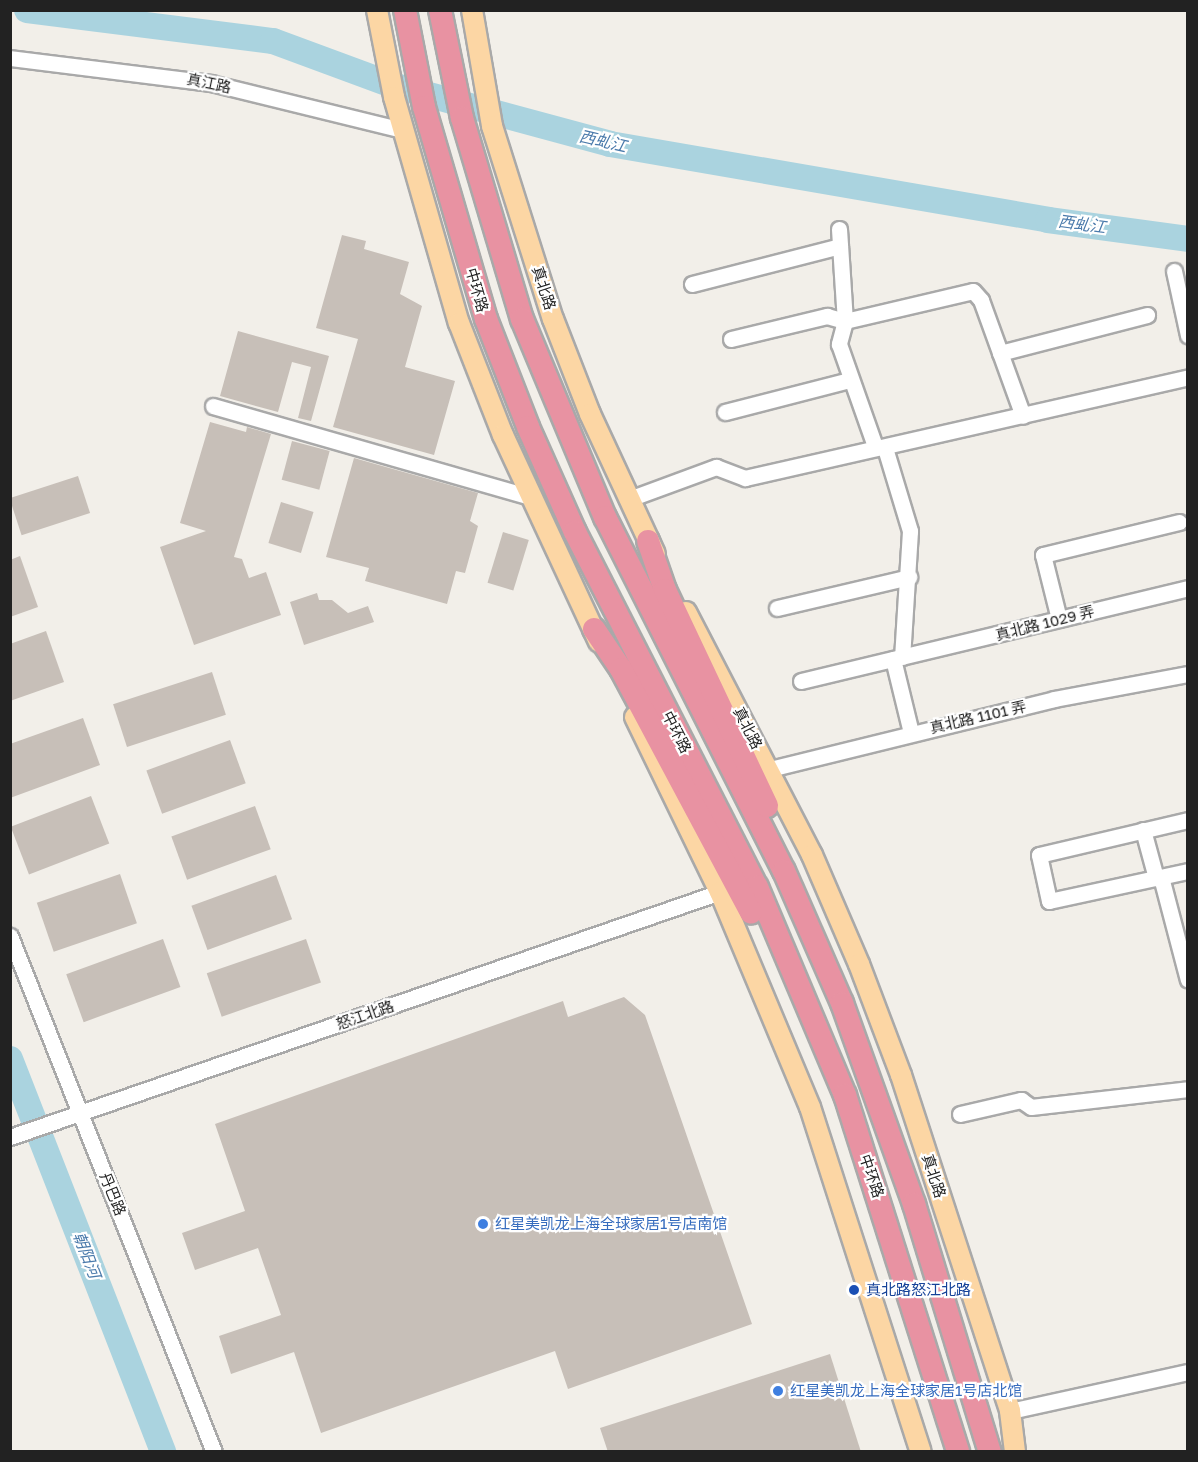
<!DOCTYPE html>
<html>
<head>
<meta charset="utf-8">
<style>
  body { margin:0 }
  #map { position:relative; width:1198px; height:1462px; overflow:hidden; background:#f2efe9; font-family:"Golos Text","Noto Sans SC",sans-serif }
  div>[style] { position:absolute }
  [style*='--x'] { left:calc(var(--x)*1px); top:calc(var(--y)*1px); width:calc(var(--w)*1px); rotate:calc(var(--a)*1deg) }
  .river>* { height:26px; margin:-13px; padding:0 13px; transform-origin:13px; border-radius:13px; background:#aad3df }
  .building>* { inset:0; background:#c7bfb8; transform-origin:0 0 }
  .roads { filter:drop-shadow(2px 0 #a9a9a9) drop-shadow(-2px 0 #a9a9a9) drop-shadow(0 2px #a9a9a9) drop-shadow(0 -2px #a9a9a9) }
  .minor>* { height:15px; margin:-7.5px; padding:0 7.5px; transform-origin:7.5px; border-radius:7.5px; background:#fff }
  .major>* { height:20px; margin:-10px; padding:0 10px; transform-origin:10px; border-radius:10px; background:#fcd6a4 }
  .highway>* { height:22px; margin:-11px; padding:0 11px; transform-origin:11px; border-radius:11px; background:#e892a2 }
  .dots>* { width:16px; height:16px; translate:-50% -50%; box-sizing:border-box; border:3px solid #fff; border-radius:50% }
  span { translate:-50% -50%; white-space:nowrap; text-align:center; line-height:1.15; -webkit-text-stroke:4.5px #fff; paint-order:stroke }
  .street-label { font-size:15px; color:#222 }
  .shop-label { font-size:15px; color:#366cbe }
  .left { translate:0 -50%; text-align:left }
  .transit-label { font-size:15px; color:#164399 }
  .water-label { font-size:16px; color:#4a7aab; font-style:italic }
  .frame { position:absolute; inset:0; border:12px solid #222; pointer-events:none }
</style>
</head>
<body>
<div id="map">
  <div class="river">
    <i style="--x:27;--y:10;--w:248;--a:7.2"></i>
    <i style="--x:273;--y:41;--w:127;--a:20.3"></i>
    <i style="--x:392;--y:85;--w:226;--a:15.1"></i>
    <i style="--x:610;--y:144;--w:445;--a:9.8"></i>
    <i style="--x:1048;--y:220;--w:141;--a:7.7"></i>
    <i style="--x:10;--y:1059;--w:422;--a:68.7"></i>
  </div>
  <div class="building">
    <i style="clip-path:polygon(342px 235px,366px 241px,364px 249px,409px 262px,400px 294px,422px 306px,405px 367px,455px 381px,434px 455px,333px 427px,358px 339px,316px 328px)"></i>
    <i style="clip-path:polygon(238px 331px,329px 356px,311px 421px,298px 418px,311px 367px,292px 362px,278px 412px,220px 396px)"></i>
    <i style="clip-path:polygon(210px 422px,246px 432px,247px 427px,271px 434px,234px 557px,242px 559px,249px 578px,266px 572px,281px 615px,194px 645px,160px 547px,206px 531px,180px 523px)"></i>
    <i style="left:292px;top:441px;width:39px;height:40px;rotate:15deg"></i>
    <i style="clip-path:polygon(354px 458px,478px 493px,470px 521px,478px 526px,465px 573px,456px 571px,447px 604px,365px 581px,369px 568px,326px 557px)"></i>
    <i style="left:78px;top:476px;width:39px;height:72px;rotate:72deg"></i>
    <i style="left:281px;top:502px;width:34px;height:43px;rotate:17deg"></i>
    <i style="left:503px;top:532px;width:27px;height:53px;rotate:17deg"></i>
    <i style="clip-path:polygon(20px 556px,38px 607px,10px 617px,10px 560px)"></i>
    <i style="clip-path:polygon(317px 593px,319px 600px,332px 600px,348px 613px,368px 606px,374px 622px,304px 645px,290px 602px)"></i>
    <i style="clip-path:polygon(46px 631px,64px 682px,10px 701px,10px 644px)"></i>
    <i style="left:212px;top:672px;width:45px;height:104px;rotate:72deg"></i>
    <i style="clip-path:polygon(83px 718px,100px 765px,10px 798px,10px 744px)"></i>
    <i style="left:230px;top:740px;width:46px;height:89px;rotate:70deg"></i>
    <i style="left:91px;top:796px;width:51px;height:86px;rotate:69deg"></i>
    <i style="left:255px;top:806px;width:46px;height:89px;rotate:70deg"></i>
    <i style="left:120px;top:874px;width:52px;height:88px;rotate:71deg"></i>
    <i style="left:276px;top:875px;width:47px;height:90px;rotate:70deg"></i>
    <i style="left:163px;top:939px;width:51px;height:103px;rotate:70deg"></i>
    <i style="left:306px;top:939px;width:46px;height:105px;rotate:71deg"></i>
    <i style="clip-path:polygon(624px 997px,645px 1015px,752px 1324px,568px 1389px,555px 1351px,321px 1433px,294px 1352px,231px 1374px,219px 1336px,281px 1315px,258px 1248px,195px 1270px,182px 1233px,245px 1211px,215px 1124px,563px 1001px,568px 1017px)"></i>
    <i style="clip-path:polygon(830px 1354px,861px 1452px,608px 1452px,600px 1428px)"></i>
  </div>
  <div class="roads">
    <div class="minor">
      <i style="--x:10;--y:58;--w:203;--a:7.1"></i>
      <i style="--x:211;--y:83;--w:198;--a:13.8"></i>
      <i style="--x:839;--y:229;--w:92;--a:86.3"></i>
      <i style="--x:845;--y:321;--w:24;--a:105"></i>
      <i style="--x:839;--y:344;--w:108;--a:70.6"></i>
      <i style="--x:1174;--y:271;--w:66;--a:77.7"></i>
      <i style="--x:692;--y:284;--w:153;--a:-14.4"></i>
      <i style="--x:731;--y:339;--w:99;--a:-13.5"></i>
      <i style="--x:827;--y:316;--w:19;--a:16"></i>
      <i style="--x:845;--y:321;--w:131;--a:-13.2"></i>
      <i style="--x:973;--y:291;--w:12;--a:48"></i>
      <i style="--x:981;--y:300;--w:123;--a:70.1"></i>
      <i style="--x:1000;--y:353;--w:152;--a:-14.5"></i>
      <i style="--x:213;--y:406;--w:331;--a:16"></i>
      <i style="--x:725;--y:412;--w:129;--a:-14.4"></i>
      <i style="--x:885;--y:448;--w:87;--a:73.2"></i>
      <i style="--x:910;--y:531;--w:126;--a:93.6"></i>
      <i style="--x:629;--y:499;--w:93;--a:-20.2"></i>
      <i style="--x:716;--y:467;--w:31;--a:21"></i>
      <i style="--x:745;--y:478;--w:454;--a:-12.8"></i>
      <i style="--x:777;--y:608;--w:136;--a:-13.2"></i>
      <i style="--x:1059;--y:619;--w:66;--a:-104"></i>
      <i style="--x:1043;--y:555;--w:140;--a:-13.6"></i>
      <i style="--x:893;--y:659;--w:76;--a:76.3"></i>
      <i style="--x:801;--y:681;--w:398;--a:-13.5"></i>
      <i style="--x:770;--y:769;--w:292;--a:-13.8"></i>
      <i style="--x:1054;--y:699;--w:136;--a:-10.6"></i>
      <i style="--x:1188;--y:820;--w:153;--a:166.8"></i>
      <i style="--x:1039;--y:855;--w:47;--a:77.7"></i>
      <i style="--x:1049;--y:901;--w:142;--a:-12.2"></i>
      <i style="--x:1143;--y:830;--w:50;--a:74.8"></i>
      <i style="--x:1161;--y:877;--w:106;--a:75.3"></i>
      <i style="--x:10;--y:936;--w:555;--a:68.43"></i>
      <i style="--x:960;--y:1114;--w:63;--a:-12.9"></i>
      <i style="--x:1021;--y:1100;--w:12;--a:35"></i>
      <i style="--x:1031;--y:1107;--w:158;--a:-6.5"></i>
      <i style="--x:10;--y:1137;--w:751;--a:-19.04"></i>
      <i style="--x:1010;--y:1411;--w:182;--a:-12.4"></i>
    </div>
    <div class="major">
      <i style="--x:377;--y:10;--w:89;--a:78.9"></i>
      <i style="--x:394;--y:97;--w:235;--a:74"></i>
      <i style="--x:459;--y:323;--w:120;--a:68.6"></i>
      <i style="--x:503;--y:435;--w:228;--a:65.1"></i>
      <i style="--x:472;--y:10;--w:118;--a:80.2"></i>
      <i style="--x:492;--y:126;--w:202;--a:72.5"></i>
      <i style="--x:553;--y:319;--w:102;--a:68.7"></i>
      <i style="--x:590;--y:414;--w:154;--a:65.1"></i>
      <i style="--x:686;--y:612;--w:274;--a:62.6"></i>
      <i style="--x:812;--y:855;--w:119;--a:66.7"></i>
      <i style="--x:859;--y:964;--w:119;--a:69.3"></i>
      <i style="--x:901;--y:1075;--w:353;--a:72"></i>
      <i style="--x:1010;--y:1411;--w:41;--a:83"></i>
      <i style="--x:635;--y:717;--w:195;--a:64.1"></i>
      <i style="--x:720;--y:892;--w:233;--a:67.3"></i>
      <i style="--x:810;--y:1107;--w:362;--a:72.2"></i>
    </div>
    <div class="highway">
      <i style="--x:405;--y:10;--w:99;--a:78.9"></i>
      <i style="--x:424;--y:107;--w:221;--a:73.7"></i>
      <i style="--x:486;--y:319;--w:116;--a:68.7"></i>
      <i style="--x:528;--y:427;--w:115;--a:65.9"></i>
      <i style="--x:575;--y:532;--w:399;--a:62.9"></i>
      <i style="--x:757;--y:887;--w:226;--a:67.1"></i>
      <i style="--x:845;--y:1095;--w:374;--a:72.4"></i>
      <i style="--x:440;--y:10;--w:110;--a:78.5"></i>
      <i style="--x:462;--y:118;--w:210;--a:73.4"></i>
      <i style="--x:522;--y:319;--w:215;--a:67.3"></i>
      <i style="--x:605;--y:517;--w:397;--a:63.2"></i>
      <i style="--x:784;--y:871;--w:144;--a:66.3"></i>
      <i style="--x:842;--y:1003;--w:214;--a:70.3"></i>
      <i style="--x:914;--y:1204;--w:259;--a:73"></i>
      <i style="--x:648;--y:541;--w:52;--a:70.9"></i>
      <i style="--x:665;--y:590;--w:239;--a:64.7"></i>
      <i style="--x:594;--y:629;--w:48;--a:56"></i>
      <i style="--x:621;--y:669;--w:276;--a:61.9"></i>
    </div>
  </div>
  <div class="dots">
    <i style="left:483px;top:1224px;background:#3f7fe0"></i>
    <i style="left:854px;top:1290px;background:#1a4fb4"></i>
    <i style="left:778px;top:1391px;background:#3f7fe0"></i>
  </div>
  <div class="street-label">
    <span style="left:209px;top:83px;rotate:12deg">真江路</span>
    <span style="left:544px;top:288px;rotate:72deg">真北路</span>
    <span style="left:477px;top:290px;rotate:74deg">中环路</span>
    <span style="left:1045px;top:623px;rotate:-14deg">真北路 1029 弄</span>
    <span style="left:978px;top:717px;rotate:-13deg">真北路 1101 弄</span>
    <span style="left:748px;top:728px;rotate:63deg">真北路</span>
    <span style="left:677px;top:732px;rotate:63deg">中环路</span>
    <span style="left:365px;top:1015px;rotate:-19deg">怒江北路</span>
    <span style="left:872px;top:1176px;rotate:71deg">中环路</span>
    <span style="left:934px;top:1176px;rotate:72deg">真北路</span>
    <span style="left:113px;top:1194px;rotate:68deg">丹巴路</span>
  </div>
  <div class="shop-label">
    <span class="left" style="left:495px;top:1224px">红星美凯龙上海全球家居1号店南馆</span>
    <span class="left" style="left:790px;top:1391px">红星美凯龙上海全球家居1号店北馆</span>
  </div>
  <div class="transit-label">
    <span class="left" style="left:866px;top:1290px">真北路怒江北路</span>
  </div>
  <div class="water-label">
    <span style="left:603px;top:141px;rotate:13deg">西虬江</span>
    <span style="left:1082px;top:224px;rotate:8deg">西虬江</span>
    <span style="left:87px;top:1255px;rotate:69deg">朝阳河</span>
  </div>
  <div class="frame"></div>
</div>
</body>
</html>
